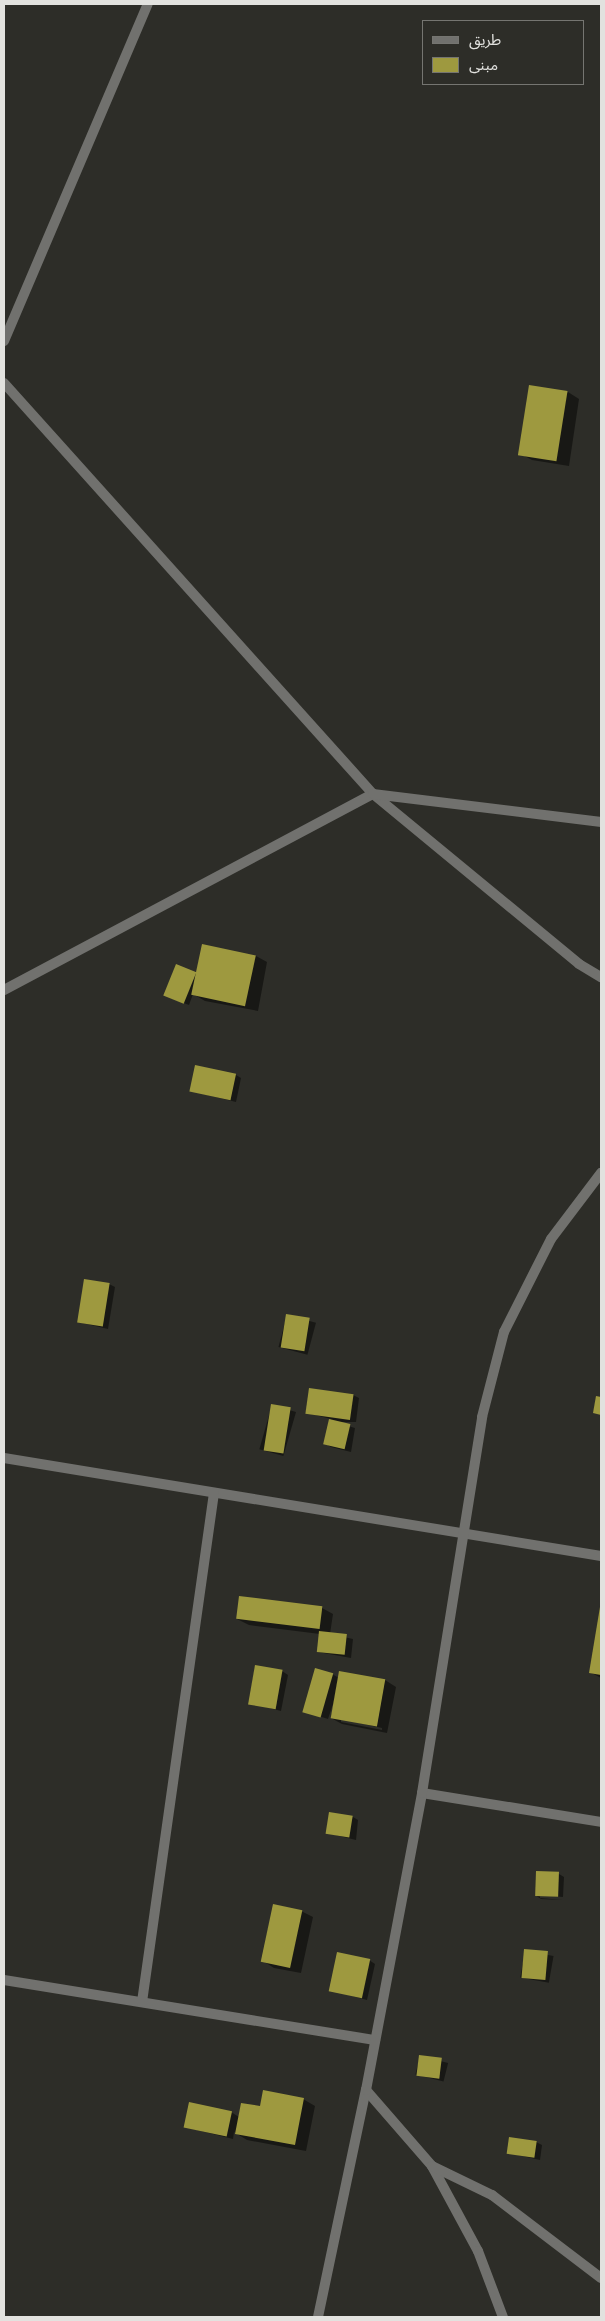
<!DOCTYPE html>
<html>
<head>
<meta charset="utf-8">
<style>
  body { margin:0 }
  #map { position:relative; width:605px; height:2321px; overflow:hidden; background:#2d2d28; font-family:"Zilla Slab","Noto Sans Arabic",serif }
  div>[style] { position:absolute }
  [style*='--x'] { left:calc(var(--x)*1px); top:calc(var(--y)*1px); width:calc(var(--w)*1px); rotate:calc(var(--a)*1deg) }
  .shadow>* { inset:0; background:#0007; transform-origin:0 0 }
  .building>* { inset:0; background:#9e993f; transform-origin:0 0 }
  .minor>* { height:10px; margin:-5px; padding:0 5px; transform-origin:5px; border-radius:5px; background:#71716e }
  span { translate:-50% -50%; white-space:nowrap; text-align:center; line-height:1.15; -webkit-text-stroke:5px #2d2d28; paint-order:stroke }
  .frame { position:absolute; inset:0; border:5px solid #e2e2df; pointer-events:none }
  .legend { position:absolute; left:422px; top:20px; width:162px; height:65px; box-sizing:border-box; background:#2d2d28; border:1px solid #757571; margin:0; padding:6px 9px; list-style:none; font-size:15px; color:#e2e2df }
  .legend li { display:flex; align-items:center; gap:10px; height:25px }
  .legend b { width:25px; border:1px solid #757571 }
</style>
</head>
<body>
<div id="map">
  <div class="shadow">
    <i style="clip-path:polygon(568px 392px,579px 399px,569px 466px,532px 460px,521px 454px)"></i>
    <i style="clip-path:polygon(256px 956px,267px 962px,258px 1011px,205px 1001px,193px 994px,189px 1005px,171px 998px,195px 973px)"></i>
    <i style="clip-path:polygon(236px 1075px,241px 1078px,236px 1102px,191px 1091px)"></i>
    <i style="clip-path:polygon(109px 1284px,115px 1287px,108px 1329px,78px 1322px)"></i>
    <i style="left:287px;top:1315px;width:30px;height:33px;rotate:15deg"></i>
    <i style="clip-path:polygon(353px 1395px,359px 1398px,356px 1422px,335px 1422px,355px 1428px,351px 1452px,331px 1447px,326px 1444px,331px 1419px,307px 1413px)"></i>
    <i style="left:272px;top:1405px;width:25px;height:46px;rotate:16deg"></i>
    <i style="clip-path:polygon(322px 1608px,333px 1614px,330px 1634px,353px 1639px,351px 1658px,318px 1652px,320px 1634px,249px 1625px,237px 1619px)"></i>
    <i style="clip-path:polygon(601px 1609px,601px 1678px,590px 1672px)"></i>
    <i style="clip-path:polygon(282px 1671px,288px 1675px,281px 1711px,250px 1703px)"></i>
    <i style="clip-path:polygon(evenodd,340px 1672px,385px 1680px,396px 1687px,387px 1733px,342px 1724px,331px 1718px,334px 1701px,328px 1719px,306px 1712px,332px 1674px,339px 1678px,340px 1672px,341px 1719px,382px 1728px,382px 1730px,341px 1722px,341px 1719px)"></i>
    <i style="clip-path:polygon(353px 1817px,358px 1820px,356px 1840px,327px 1833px)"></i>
    <i style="clip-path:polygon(559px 1874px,564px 1877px,563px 1897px,540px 1895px,540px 1898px,563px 1900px,541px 1899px,535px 1895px)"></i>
    <i style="clip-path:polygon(301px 1911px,313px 1917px,301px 1973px,274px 1968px,263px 1961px)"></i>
    <i style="left:525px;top:1951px;width:29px;height:27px;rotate:10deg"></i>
    <i style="clip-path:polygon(369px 1960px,375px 1964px,367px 2000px,330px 1990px)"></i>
    <i style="left:420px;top:2056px;width:29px;height:19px;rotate:14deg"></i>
    <i style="clip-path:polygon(303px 2099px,315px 2106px,306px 2151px,247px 2140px,234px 2132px,233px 2139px,185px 2127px,231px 2112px,239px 2117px,261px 2108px)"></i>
    <i style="clip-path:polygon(536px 2142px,542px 2145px,540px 2160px,509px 2153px)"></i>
  </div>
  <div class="building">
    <i style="left:529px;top:385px;width:39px;height:71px;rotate:9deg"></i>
    <i style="left:202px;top:944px;width:55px;height:52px;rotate:12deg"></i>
    <i style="left:176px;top:964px;width:22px;height:34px;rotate:22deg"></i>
    <i style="left:195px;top:1065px;width:42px;height:27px;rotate:12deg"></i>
    <i style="left:84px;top:1279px;width:26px;height:44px;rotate:9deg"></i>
    <i style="left:286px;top:1314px;width:24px;height:34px;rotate:9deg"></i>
    <i style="left:309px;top:1388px;width:45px;height:26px;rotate:8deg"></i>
    <i style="clip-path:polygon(596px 1396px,601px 1397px,601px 1415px,593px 1413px)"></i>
    <i style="left:271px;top:1404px;width:20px;height:47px;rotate:9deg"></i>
    <i style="left:329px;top:1419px;width:22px;height:26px;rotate:13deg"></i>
    <i style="left:239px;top:1596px;width:84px;height:23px;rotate:7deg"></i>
    <i style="clip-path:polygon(600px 1607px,601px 1607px,601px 1675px,589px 1673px)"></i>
    <i style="left:319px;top:1631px;width:28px;height:21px;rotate:6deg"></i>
    <i style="left:255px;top:1665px;width:28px;height:40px;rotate:10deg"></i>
    <i style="left:315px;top:1668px;width:19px;height:46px;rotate:16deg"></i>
    <i style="left:339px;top:1671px;width:47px;height:48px;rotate:10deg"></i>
    <i style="left:329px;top:1812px;width:24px;height:22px;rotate:9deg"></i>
    <i style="left:536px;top:1871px;width:23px;height:25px;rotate:2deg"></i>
    <i style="left:273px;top:1904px;width:30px;height:59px;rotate:12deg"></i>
    <i style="left:524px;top:1949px;width:24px;height:29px;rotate:5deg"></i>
    <i style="left:337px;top:1952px;width:34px;height:40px;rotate:12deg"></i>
    <i style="left:419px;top:2055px;width:23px;height:21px;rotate:7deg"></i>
    <i style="clip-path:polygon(263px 2090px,304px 2098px,295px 2145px,235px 2134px,241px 2103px,260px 2106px)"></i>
    <i style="left:189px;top:2102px;width:44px;height:26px;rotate:12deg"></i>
    <i style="left:509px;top:2137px;width:28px;height:17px;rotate:8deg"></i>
  </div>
  <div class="minor">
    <i style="--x:4;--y:341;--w:366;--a:-66.9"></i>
    <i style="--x:4;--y:383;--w:552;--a:48.08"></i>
    <i style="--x:373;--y:794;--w:267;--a:39.5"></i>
    <i style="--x:579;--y:964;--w:26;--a:31"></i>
    <i style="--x:4;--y:990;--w:418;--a:-28"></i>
    <i style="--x:373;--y:794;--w:230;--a:7"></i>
    <i style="--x:4;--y:1458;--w:605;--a:9.32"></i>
    <i style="--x:422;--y:1793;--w:181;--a:9.2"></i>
    <i style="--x:4;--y:1980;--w:376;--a:9.2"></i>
    <i style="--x:142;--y:2002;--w:514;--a:-81.95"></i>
    <i style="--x:366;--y:2090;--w:101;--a:49"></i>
    <i style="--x:432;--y:2166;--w:97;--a:61.6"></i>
    <i style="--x:478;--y:2251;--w:71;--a:69.3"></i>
    <i style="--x:432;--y:2166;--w:67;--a:25.8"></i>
    <i style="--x:492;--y:2195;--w:137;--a:37.3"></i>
    <i style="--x:318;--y:2317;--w:232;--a:-78.1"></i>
    <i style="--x:366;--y:2090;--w:302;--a:-79.3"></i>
    <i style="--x:422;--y:1793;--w:381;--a:-80.9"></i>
    <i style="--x:482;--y:1417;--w:88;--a:-75.5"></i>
    <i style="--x:504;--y:1332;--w:104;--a:-63.2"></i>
    <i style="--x:551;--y:1239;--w:83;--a:-52.9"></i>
  </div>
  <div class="frame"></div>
  <ul class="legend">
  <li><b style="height:6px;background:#71716e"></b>طريق</li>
  <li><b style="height:14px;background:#9e993f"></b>مبنى</li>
  </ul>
</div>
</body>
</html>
